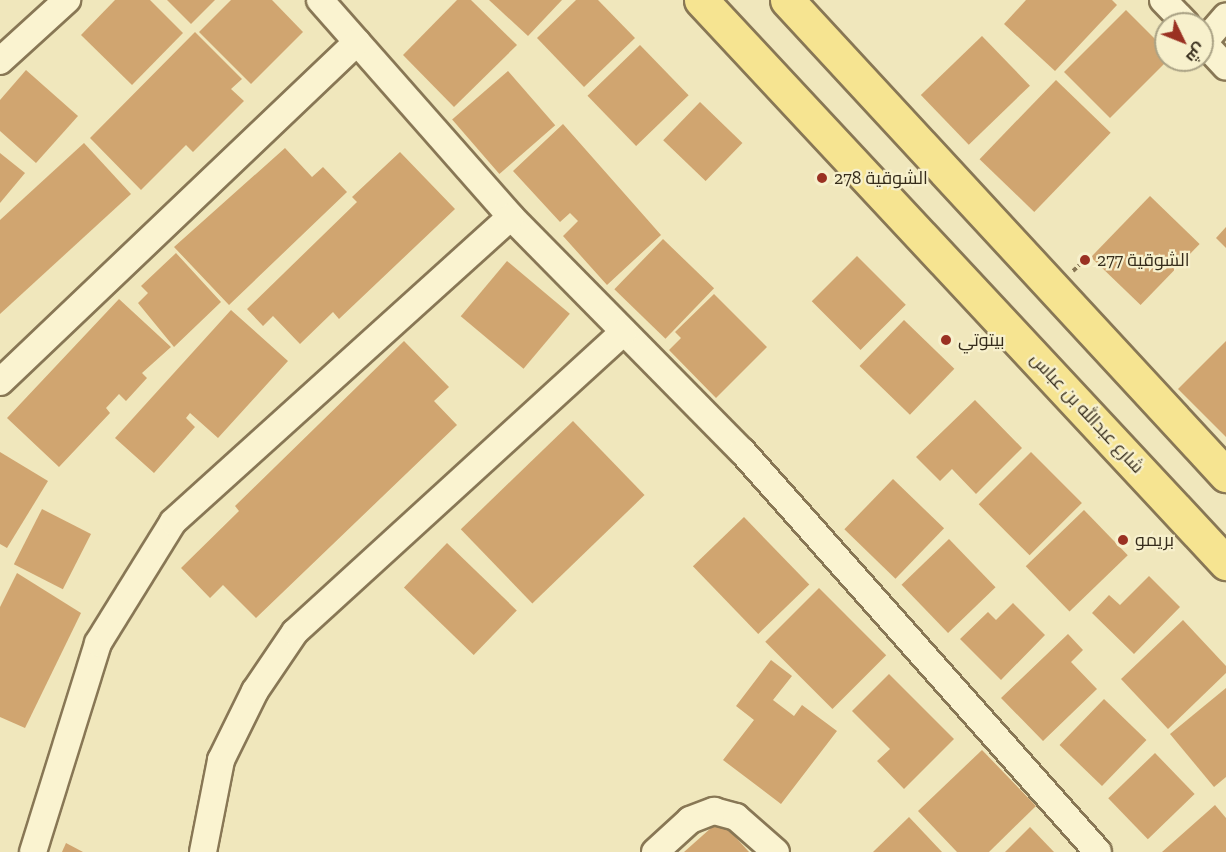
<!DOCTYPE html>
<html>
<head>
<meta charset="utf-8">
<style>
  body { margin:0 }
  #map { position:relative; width:1226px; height:852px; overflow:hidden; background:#f0e7bc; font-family:"Zilla Slab",Cairo,serif }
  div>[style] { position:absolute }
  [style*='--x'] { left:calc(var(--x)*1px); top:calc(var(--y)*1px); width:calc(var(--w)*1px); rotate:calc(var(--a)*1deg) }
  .building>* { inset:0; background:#d0a570; transform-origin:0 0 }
  .path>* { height:4px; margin-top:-2px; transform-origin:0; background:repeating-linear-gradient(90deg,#875 0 4.5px,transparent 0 7.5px) }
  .roads { filter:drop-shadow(2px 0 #875) drop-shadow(-2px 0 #875) drop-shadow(0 2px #875) drop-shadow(0 -2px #875) }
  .street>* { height:26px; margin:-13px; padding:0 13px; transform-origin:13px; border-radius:13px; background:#faf3d0 }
  .primary>* { height:33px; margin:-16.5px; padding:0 16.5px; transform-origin:16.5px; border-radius:16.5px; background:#f6e491 }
  .dots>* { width:16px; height:16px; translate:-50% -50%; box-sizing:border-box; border:3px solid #f7f0cc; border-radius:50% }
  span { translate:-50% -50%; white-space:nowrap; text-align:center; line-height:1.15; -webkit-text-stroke:4.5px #f7f0cc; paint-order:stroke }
  .poi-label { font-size:18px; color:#362c1b }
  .left { translate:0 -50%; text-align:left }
  .street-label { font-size:18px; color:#362c1b }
  .north { position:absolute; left:1154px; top:12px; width:60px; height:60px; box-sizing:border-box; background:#f7f0cc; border:2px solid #aaa285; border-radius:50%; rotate:133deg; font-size:16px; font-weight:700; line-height:24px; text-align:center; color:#362c1b }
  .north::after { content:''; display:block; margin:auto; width:21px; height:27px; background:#9a3122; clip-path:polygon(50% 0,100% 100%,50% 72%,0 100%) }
</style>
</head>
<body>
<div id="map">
  <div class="building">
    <i style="clip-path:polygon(115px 0,150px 0,183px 33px,132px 85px,81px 35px)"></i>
    <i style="clip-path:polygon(167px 0,215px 0,191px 24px)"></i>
    <i style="clip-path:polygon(231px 0,272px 0,303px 32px,251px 84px,199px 32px)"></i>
    <i style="clip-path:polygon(457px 0,471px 0,517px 45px,454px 107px,403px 55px)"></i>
    <i style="clip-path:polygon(489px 0,562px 0,528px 36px)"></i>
    <i style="clip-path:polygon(576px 0,598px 0,635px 38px,584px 87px,537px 38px)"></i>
    <i style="clip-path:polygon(1026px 0,1112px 0,1117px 5px,1055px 71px,1004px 24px)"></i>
    <i style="clip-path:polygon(1126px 10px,1166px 50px,1168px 60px,1110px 118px,1064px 72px)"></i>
    <i style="clip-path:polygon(195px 32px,242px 79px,231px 89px,244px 101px,193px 152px,186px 145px,141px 190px,90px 138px)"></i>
    <i style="left:982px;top:36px;width:69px;height:85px;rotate:46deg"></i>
    <i style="left:640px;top:45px;width:70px;height:73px;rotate:46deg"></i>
    <i style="clip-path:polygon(26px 70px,78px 116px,36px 163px,0 131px,0 100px)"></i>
    <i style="left:508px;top:71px;width:72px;height:74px;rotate:49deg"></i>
    <i style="left:1056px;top:80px;width:76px;height:110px;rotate:44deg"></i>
    <i style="left:700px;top:102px;width:59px;height:53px;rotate:44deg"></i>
    <i style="clip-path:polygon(563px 124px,661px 235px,607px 285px,563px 236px,578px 221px,570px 213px,560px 222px,513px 171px)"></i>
    <i style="clip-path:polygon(84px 143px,131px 194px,0 314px,0 220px)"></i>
    <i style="clip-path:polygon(285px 148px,312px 177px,323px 167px,347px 192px,229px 305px,174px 247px)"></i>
    <i style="clip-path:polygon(400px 152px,455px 209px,339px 319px,333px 312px,300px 344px,273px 316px,263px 326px,247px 309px,357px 202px,352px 197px)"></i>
    <i style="clip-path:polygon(0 153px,25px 173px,0 203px)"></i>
    <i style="left:1150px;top:196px;width:69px;height:85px;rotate:44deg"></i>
    <i style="clip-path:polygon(1226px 227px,1226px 248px,1216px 238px)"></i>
    <i style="left:663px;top:239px;width:71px;height:70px;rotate:44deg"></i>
    <i style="clip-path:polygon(176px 253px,221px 302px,174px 347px,138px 303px,148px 293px,141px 286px)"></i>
    <i style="left:857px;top:256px;width:69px;height:64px;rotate:45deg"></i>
    <i style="left:507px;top:261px;width:82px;height:72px;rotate:40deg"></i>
    <i style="clip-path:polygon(714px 294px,767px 347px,716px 398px,669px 350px,681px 338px,675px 332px)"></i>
    <i style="clip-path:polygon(119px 299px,171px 347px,142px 373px,147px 378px,126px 401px,119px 394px,106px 408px,110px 413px,59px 467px,7px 418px)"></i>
    <i style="clip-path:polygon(231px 310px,288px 361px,218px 438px,190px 413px,186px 418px,195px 427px,154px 473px,115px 438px)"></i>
    <i style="left:904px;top:320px;width:70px;height:64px;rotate:44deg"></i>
    <i style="clip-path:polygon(404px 341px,449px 387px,434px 401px,457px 425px,256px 618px,223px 585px,210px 598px,181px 568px,239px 511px,235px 506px)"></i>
    <i style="clip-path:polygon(1226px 341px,1226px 437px,1178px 389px)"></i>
    <i style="clip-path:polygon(975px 400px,1022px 448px,976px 494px,952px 469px,940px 481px,916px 457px)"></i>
    <i style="left:573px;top:421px;width:103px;height:156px;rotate:46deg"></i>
    <i style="clip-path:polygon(0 452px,48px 481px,7px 548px,0 544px)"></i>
    <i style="left:1031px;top:452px;width:72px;height:74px;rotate:45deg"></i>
    <i style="left:893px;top:479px;width:71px;height:70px;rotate:44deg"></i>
    <i style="left:42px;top:509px;width:55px;height:62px;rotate:27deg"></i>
    <i style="left:1084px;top:510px;width:63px;height:81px;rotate:46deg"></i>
    <i style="left:744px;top:517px;width:94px;height:71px;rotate:46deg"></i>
    <i style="left:949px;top:539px;width:67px;height:66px;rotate:46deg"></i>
    <i style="left:447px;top:543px;width:97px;height:62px;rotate:44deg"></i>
    <i style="clip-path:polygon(17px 573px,81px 613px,25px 728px,0 717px,0 607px)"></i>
    <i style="clip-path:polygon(1149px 576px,1180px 607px,1134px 654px,1092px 613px,1109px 595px,1120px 605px)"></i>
    <i style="left:819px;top:588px;width:95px;height:76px;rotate:45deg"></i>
    <i style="clip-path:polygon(1013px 603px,1045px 635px,1001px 680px,960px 639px,988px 612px,996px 620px)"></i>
    <i style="clip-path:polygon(1183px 620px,1226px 666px,1226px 673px,1168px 729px,1121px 679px)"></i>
    <i style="clip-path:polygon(1068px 634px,1083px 650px,1071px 662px,1097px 689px,1043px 741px,1001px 698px)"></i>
    <i style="clip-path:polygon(771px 660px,792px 676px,773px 700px,794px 716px,802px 705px,837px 731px,781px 804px,723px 760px,754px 720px,736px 706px)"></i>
    <i style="clip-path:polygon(889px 674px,954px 739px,904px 789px,877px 761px,890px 749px,852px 711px)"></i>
    <i style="clip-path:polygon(1226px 688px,1226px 777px,1214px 787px,1170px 734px)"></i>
    <i style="left:1104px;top:699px;width:59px;height:64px;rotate:44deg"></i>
    <i style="clip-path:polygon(982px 750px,1036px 806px,989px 852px,957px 852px,918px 811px)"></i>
    <i style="left:1155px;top:753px;width:57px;height:65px;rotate:46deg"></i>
    <i style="clip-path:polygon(1215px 805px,1226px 818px,1226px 852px,1162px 852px)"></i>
    <i style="clip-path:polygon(909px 817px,942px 852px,873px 852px)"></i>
    <i style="clip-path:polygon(720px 820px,749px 852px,684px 852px)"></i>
    <i style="clip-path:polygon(1030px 827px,1054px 852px,1005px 852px)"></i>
    <i style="clip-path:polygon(66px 843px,83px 852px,62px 852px)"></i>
  </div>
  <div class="path">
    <i style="--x:1073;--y:271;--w:16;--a:-43"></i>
  </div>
  <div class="roads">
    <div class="street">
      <i style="--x:320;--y:0;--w:289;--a:48.6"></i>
      <i style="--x:511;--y:217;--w:329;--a:45.4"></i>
      <i style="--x:742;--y:451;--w:536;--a:48.4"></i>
      <i style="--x:1163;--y:0;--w:33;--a:46"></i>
      <i style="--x:1202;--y:41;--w:35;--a:47"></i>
      <i style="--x:1203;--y:43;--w:35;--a:-49"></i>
      <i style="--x:0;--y:61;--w:91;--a:-42.3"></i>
      <i style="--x:0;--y:382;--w:493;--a:-43.6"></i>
      <i style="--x:33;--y:852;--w:219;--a:-72.7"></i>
      <i style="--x:98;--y:643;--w:142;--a:-58.2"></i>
      <i style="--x:173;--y:522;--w:455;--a:-42.1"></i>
      <i style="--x:203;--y:852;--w:94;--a:-78.9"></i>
      <i style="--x:221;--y:760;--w:77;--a:-63.8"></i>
      <i style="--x:255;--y:691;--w:71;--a:-55.9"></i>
      <i style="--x:295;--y:632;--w:445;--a:-42.4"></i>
      <i style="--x:655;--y:852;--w:47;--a:-42.4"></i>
      <i style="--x:690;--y:820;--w:26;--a:-21"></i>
      <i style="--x:714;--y:811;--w:23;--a:15"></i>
      <i style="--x:736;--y:817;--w:53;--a:41.2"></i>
    </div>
    <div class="primary">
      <i style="--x:701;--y:0;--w:770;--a:47"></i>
      <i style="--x:787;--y:0;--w:647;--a:47.26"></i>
    </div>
  </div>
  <div class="dots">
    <i style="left:822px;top:178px;background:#9a3122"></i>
    <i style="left:1085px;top:260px;background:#9a3122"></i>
    <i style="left:946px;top:340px;background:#9a3122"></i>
    <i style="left:1123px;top:540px;background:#9a3122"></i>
  </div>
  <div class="poi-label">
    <span class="left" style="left:834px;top:178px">الشوقية 278</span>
    <span class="left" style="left:1097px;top:260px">الشوقية 277</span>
    <span class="left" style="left:958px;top:340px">بيتوتي</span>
    <span class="left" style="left:1135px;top:540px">بريمو</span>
  </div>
  <div class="street-label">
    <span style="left:1087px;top:413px;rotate:47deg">شارع عبدالله بن عباس</span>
  </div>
  <div class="north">ش</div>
</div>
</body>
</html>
